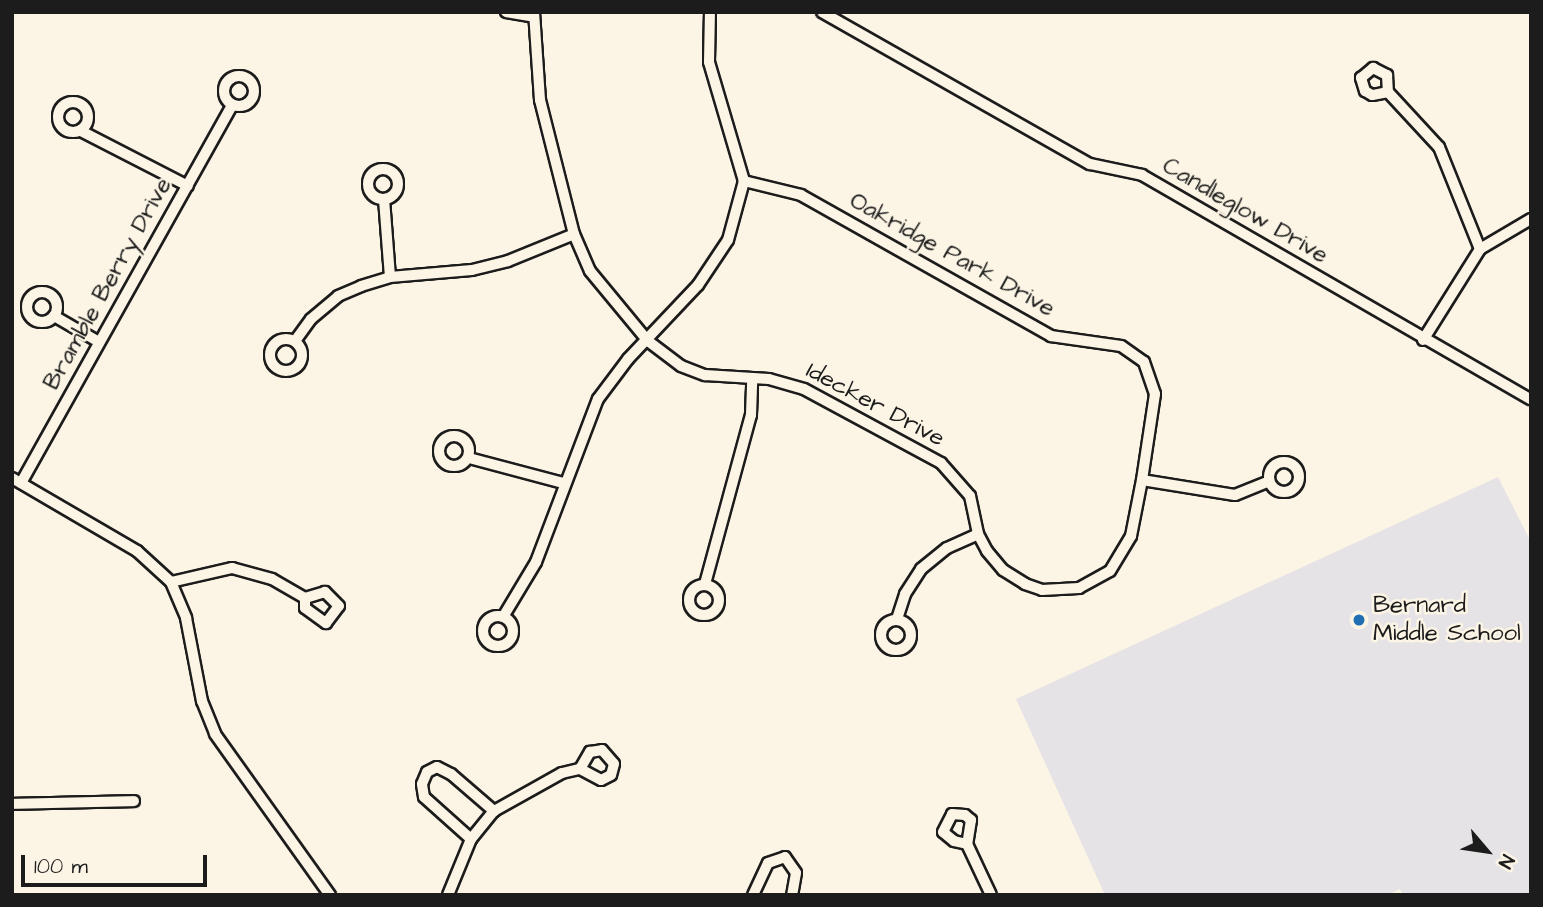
<!DOCTYPE html>
<html>
<head>
<meta charset="utf-8">
<style>
  body { margin:0 }
  #map { position:relative; width:1543px; height:907px; overflow:hidden; background:#fcf5e5; font-family:"Architects Daughter",sans-serif }
  div>[style] { position:absolute }
  [style*='--x'] { left:calc(var(--x)*1px); top:calc(var(--y)*1px); width:calc(var(--w)*1px); rotate:calc(var(--a)*1deg) }
  .built>* { inset:0; background:#e6e3e6 }
  .roads { filter:drop-shadow(2px 0 #1c1c1c) drop-shadow(-2px 0 #1c1c1c) drop-shadow(0 2px #1c1c1c) drop-shadow(0 -2px #1c1c1c) }
  .minor>* { height:10px; margin:-5px; padding:0 5px; transform-origin:5px; border-radius:5px; background:#fcf5e5 }
  .minor>.ring { margin:-5px; padding:0; box-sizing:content-box; background:none; border:10px solid #fcf5e5; border-radius:50% }
  .dots>* { width:19px; height:19px; translate:-50% -50%; box-sizing:border-box; border:4px solid #fcf5e5; border-radius:50% }
  span { translate:-50% -50%; white-space:nowrap; text-align:center; line-height:1.15; -webkit-text-stroke:5px #fcf5e5; paint-order:stroke }
  .street-label { font-size:24px; color:#1c1c1c }
  .poi-label { font-size:24px; color:#1c1c1c }
  .left { translate:0 -50%; text-align:left }
  .frame { position:absolute; inset:0; border:14px solid #1c1c1c; pointer-events:none }
  .north { position:absolute; left:1452px; top:816px; width:70px; height:70px; -webkit-text-stroke:5px #fcf5e5; paint-order:stroke; rotate:119deg; font-size:19px; font-weight:700; line-height:28px; text-align:center; color:#1c1c1c }
  .north::after { content:''; display:block; margin:auto; width:24px; height:32px; background:#1c1c1c; clip-path:polygon(50% 0,100% 100%,50% 72%,0 100%) }
  .scale { position:absolute; left:21px; top:855px; width:186px; height:32px; box-sizing:border-box; border:4px solid #1c1c1c; border-top:0; padding-left:9px; font-size:21px; line-height:24px; white-space:nowrap; color:#1c1c1c; -webkit-text-stroke:5px #fcf5e5; paint-order:stroke }
</style>
</head>
<body>
<div id="map">
  <div class="built">
    <i style="clip-path:polygon(1498px 477px,1531px 542px,1531px 895px,1403px 895px,1400px 889px,1388px 895px,1105px 895px,1016px 699px)"></i>
  </div>
  <div class="roads">
    <div class="minor">
      <i style="--x:506;--y:12;--w:27;--a:10"></i>
      <i style="--x:534;--y:12;--w:88;--a:86.1"></i>
      <i style="--x:540;--y:100;--w:138;--a:75.8"></i>
      <i style="--x:574;--y:234;--w:40;--a:66.6"></i>
      <i style="--x:590;--y:271;--w:91;--a:50.4"></i>
      <i style="--x:648;--y:341;--w:41;--a:37.1"></i>
      <i style="--x:681;--y:366;--w:26;--a:21"></i>
      <i style="--x:705;--y:375;--w:64;--a:3.6"></i>
      <i style="--x:769;--y:379;--w:36;--a:16"></i>
      <i style="--x:804;--y:389;--w:156;--a:28.4"></i>
      <i style="--x:941;--y:463;--w:44;--a:48.7"></i>
      <i style="--x:970;--y:496;--w:39;--a:78"></i>
      <i style="--x:978;--y:534;--w:19;--a:62"></i>
      <i style="--x:987;--y:551;--w:25;--a:50"></i>
      <i style="--x:1003;--y:570;--w:26;--a:32"></i>
      <i style="--x:1025;--y:584;--w:18;--a:19"></i>
      <i style="--x:1042;--y:590;--w:37;--a:-3"></i>
      <i style="--x:1079;--y:588;--w:35;--a:-29"></i>
      <i style="--x:1110;--y:571;--w:41;--a:-59"></i>
      <i style="--x:1131;--y:536;--w:57;--a:-78.9"></i>
      <i style="--x:1142;--y:480;--w:87;--a:-81.4"></i>
      <i style="--x:1155;--y:394;--w:34;--a:-109"></i>
      <i style="--x:1144;--y:362;--w:28;--a:-145"></i>
      <i style="--x:1121;--y:346;--w:71;--a:-171.9"></i>
      <i style="--x:1051;--y:336;--w:287;--a:-150.6"></i>
      <i style="--x:801;--y:195;--w:59;--a:-166.2"></i>
      <i style="--x:822;--y:12;--w:308;--a:29.6"></i>
      <i style="--x:1090;--y:164;--w:53;--a:11.9"></i>
      <i style="--x:1142;--y:175;--w:449;--a:30"></i>
      <i class="ring" style="left:224px;top:76px;width:20px;height:20px"></i>
      <i style="--x:1388;--y:92;--w:16;--a:169"></i>
      <i style="--x:1372;--y:95;--w:8;--a:-150"></i>
      <i style="--x:1365;--y:91;--w:14;--a:-107"></i>
      <i style="--x:1361;--y:78;--w:16;--a:-40"></i>
      <i style="--x:1373;--y:68;--w:16;--a:27"></i>
      <i style="--x:1387;--y:75;--w:17;--a:87"></i>
      <i style="--x:1388;--y:92;--w:75;--a:47.2"></i>
      <i style="--x:1439;--y:147;--w:110;--a:68.1"></i>
      <i class="ring" style="left:58px;top:102px;width:20px;height:20px"></i>
      <i style="--x:81;--y:131;--w:120;--a:27.2"></i>
      <i class="ring" style="left:368px;top:169px;width:20px;height:20px"></i>
      <i style="--x:384;--y:199;--w:78;--a:85.6"></i>
      <i class="ring" style="left:27px;top:292px;width:20px;height:20px"></i>
      <i style="--x:54;--y:316;--w:52;--a:30"></i>
      <i class="ring" style="left:270px;top:339px;width:22px;height:22px"></i>
      <i style="--x:1423;--y:340;--w:107;--a:-57.9"></i>
      <i style="--x:1480;--y:249;--w:59;--a:-30.5"></i>
      <i style="--x:295;--y:341;--w:27;--a:-54"></i>
      <i style="--x:311;--y:319;--w:35;--a:-40"></i>
      <i style="--x:338;--y:296;--w:25;--a:-23"></i>
      <i style="--x:361;--y:286;--w:30;--a:-17"></i>
      <i style="--x:390;--y:277;--w:82;--a:-4.9"></i>
      <i style="--x:472;--y:270;--w:37;--a:-14"></i>
      <i style="--x:508;--y:261;--w:71;--a:-22.2"></i>
      <i class="ring" style="left:439px;top:436px;width:20px;height:20px"></i>
      <i style="--x:469;--y:458;--w:97;--a:14.9"></i>
      <i class="ring" style="left:1269px;top:462px;width:20px;height:20px"></i>
      <i style="--x:12;--y:478;--w:145;--a:30.3"></i>
      <i style="--x:137;--y:551;--w:46;--a:42.4"></i>
      <i style="--x:171;--y:582;--w:39;--a:67"></i>
      <i style="--x:186;--y:618;--w:85;--a:79.1"></i>
      <i style="--x:202;--y:701;--w:35;--a:68"></i>
      <i style="--x:215;--y:734;--w:198;--a:54.5"></i>
      <i style="--x:1142;--y:480;--w:94;--a:9.2"></i>
      <i style="--x:1235;--y:495;--w:37;--a:-22"></i>
      <i style="--x:21;--y:483;--w:433;--a:-60.8"></i>
      <i style="--x:171;--y:582;--w:63;--a:-12.9"></i>
      <i style="--x:232;--y:568;--w:41;--a:15.4"></i>
      <i style="--x:272;--y:579;--w:38;--a:30"></i>
      <i style="--x:305;--y:598;--w:10;--a:90"></i>
      <i style="--x:305;--y:608;--w:26;--a:36"></i>
      <i style="--x:326;--y:623;--w:21;--a:-53"></i>
      <i style="--x:339;--y:606;--w:20;--a:-135"></i>
      <i style="--x:325;--y:592;--w:21;--a:163"></i>
      <i style="--x:705;--y:584;--w:175;--a:-74.8"></i>
      <i style="--x:751;--y:415;--w:37;--a:-88"></i>
      <i class="ring" style="left:689px;top:585px;width:20px;height:20px"></i>
      <i class="ring" style="left:483px;top:616px;width:20px;height:20px"></i>
      <i style="--x:503;--y:617;--w:64;--a:-59"></i>
      <i style="--x:536;--y:562;--w:174;--a:-69.2"></i>
      <i style="--x:598;--y:399;--w:50;--a:-53.1"></i>
      <i style="--x:628;--y:359;--w:102;--a:-46.6"></i>
      <i style="--x:698;--y:285;--w:54;--a:-56.3"></i>
      <i style="--x:728;--y:240;--w:61;--a:-74.8"></i>
      <i style="--x:744;--y:181;--w:124;--a:-106.4"></i>
      <i style="--x:709;--y:62;--w:50;--a:-88.9"></i>
      <i style="--x:897;--y:619;--w:26;--a:-72"></i>
      <i style="--x:905;--y:594;--w:30;--a:-57"></i>
      <i style="--x:921;--y:569;--w:33;--a:-39"></i>
      <i style="--x:947;--y:548;--w:34;--a:-24"></i>
      <i class="ring" style="left:881px;top:620px;width:20px;height:20px"></i>
      <i style="--x:12;--y:804;--w:122;--a:-1.4"></i>
      <i style="--x:471;--y:839;--w:63;--a:-138.2"></i>
      <i style="--x:424;--y:797;--w:13;--a:-99"></i>
      <i style="--x:422;--y:784;--w:13;--a:-67"></i>
      <i style="--x:427;--y:772;--w:11;--a:-27"></i>
      <i style="--x:437;--y:767;--w:16;--a:27"></i>
      <i style="--x:451;--y:774;--w:57;--a:40.7"></i>
      <i style="--x:967;--y:844;--w:13;--a:-167"></i>
      <i style="--x:954;--y:841;--w:14;--a:-141"></i>
      <i style="--x:943;--y:832;--w:20;--a:-63"></i>
      <i style="--x:952;--y:814;--w:13;--a:4"></i>
      <i style="--x:965;--y:815;--w:8;--a:40"></i>
      <i style="--x:971;--y:820;--w:24;--a:99"></i>
      <i style="--x:967;--y:844;--w:56;--a:64.8"></i>
      <i style="--x:448;--y:895;--w:61;--a:-67.7"></i>
      <i style="--x:471;--y:839;--w:36;--a:-51"></i>
      <i style="--x:494;--y:811;--w:78;--a:-29.2"></i>
      <i style="--x:562;--y:773;--w:18;--a:-13"></i>
      <i style="--x:580;--y:769;--w:20;--a:-60"></i>
      <i style="--x:590;--y:752;--w:12;--a:-9"></i>
      <i style="--x:602;--y:750;--w:18;--a:49"></i>
      <i style="--x:614;--y:764;--w:11;--a:105"></i>
      <i style="--x:611;--y:775;--w:11;--a:153"></i>
      <i style="--x:601;--y:780;--w:24;--a:-152"></i>
      <i style="--x:753;--y:895;--w:35;--a:-65"></i>
      <i style="--x:768;--y:863;--w:18;--a:-19"></i>
      <i style="--x:785;--y:857;--w:19;--a:55"></i>
      <i style="--x:796;--y:873;--w:22;--a:100"></i>
    </div>
  </div>
  <div class="dots">
    <i style="left:1359px;top:620px;background:#1f6fb2"></i>
  </div>
  <div class="street-label">
    <span style="left:1245px;top:211px;rotate:30deg">Candleglow Drive</span>
    <span style="left:952px;top:255px;rotate:29deg">Oakridge Park Drive</span>
    <span style="left:108px;top:284px;rotate:-61deg">Bramble Berry Drive</span>
    <span style="left:875px;top:405px;rotate:28deg">Idecker Drive</span>
  </div>
  <div class="poi-label">
    <span class="left" style="left:1373px;top:620px">Bernard<br>Middle School</span>
  </div>
  <div class="frame"></div>
  <div class="north">N</div>
  <div class="scale">100 m</div>
</div>
</body>
</html>
